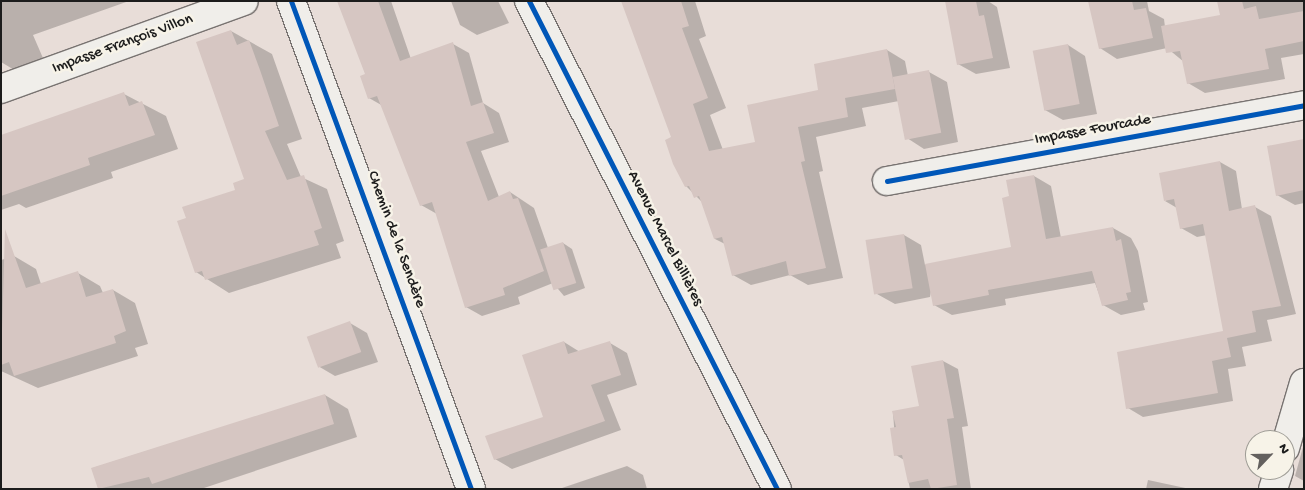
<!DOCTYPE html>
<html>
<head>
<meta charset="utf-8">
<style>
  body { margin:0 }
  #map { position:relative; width:1305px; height:490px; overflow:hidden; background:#e8ddd8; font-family:"Gochi Hand",sans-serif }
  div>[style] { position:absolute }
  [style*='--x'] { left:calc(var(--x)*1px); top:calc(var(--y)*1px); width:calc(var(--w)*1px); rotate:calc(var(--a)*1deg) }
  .shadow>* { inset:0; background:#0003 }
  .building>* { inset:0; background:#d6c6c2; transform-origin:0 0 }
  .roads { filter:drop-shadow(1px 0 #787371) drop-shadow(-1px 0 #787371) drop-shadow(0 1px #787371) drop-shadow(0 -1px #787371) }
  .minor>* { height:28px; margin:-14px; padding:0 14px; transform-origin:14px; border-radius:14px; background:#f0eeea }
  .cycleway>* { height:5px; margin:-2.5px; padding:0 2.5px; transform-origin:2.5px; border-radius:2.5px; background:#0057b8 }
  span { translate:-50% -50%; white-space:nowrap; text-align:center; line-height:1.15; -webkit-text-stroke:5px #f7f3e8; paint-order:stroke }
  .street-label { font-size:16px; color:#1c1c1c }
  .frame { position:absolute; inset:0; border:2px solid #1c1c1c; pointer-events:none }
  .north { position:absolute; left:1245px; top:430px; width:50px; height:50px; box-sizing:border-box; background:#f7f3e8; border:1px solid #9f9d96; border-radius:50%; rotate:66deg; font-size:14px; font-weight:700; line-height:20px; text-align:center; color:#1c1c1c }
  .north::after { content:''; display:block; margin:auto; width:18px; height:22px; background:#63605e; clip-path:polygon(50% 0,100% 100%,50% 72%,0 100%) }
</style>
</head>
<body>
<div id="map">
  <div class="shadow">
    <i style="clip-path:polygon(1px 1px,129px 1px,33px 35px,46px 65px,21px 74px,1px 62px)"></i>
    <i style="clip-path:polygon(339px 1px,391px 1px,411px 59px,453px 44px,469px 53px,483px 103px,499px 113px,509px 142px,481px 151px,499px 197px,510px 192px,534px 208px,548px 248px,563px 243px,572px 249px,585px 288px,564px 296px,553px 283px,518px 297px,520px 304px,482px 316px,466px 307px,437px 214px,421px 205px,383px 106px,369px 98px,366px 75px)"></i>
    <i style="clip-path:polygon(451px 1px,498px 1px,509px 23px,477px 35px,460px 25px)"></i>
    <i style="clip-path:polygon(623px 1px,695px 1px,706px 36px,699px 39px,726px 108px,710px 115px,723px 150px,757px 143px,820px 90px,887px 50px,905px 61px,908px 76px,929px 72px,947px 82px,958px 142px,924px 149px,907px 138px,899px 101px,862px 108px,866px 126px,816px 137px,823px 171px,819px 172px,843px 278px,808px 285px,790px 275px,751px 285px,733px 275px,725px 244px,715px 239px,702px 202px,686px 186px,673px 138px)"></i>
    <i style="clip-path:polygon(956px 1px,988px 1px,997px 7px,1010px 68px,976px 74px,958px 64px)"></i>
    <i style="clip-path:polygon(1090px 1px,1147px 1px,1149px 11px,1164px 19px,1165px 27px,1221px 16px,1218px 1px,1304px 1px,1304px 54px,1281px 58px,1285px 79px,1205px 93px,1188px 83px,1184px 62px,1167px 48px,1117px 59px,1100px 48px)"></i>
    <i style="clip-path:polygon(231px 31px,272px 54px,302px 139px,287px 144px,301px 177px,327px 189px,344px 241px,336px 244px,341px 258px,229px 293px,196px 272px,187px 219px,237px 191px,246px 180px)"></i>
    <i style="clip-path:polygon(1068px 45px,1085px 56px,1097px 114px,1063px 120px,1045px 110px)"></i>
    <i style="clip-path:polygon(124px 94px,166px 116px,178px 149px,111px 172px,113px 178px,26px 208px,19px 204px,1px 210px,1px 136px)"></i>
    <i style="clip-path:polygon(1304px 140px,1304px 203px,1295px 205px,1277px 195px)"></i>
    <i style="clip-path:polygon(1220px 162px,1236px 171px,1242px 209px,1255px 207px,1271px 216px,1296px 314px,1267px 320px,1272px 341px,1242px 347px,1246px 366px,1228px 369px,1233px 401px,1143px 417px,1128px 408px,1225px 332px,1207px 235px,1197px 237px,1181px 228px,1177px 208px,1165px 201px)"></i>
    <i style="clip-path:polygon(1034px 176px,1051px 186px,1061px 238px,1113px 228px,1131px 238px,1138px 251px,1148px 302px,1143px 303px,1145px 310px,1121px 315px,1103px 305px,1095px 283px,1005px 299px,1006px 305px,952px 315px,934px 305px,931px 291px,930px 297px,895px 304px,877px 294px,904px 235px,921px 245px,925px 265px,1013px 248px,1010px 197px)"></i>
    <i style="clip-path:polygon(14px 256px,36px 269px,41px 284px,78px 273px,100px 286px,103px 293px,113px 290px,135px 303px,148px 344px,135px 348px,138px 356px,38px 388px,1px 371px,1px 260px)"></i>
    <i style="clip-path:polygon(350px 323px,367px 333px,378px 362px,335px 376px,318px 366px)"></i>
    <i style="clip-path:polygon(564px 342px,580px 352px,610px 343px,627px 353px,637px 385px,607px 395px,621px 430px,512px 469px,495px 459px,545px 418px)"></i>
    <i style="clip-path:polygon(943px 361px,958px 369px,968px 426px,962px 427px,971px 489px,910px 489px,904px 460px,896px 455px,893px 412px,920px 407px)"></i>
    <i style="clip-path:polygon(325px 395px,348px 409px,357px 437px,201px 489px,99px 489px,93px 468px)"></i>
    <i style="clip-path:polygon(1303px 447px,1304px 447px,1304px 481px,1295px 476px)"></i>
    <i style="clip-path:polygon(627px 466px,643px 475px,647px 489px,559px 489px)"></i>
    <i style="clip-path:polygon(1148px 480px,1190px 489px,1146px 489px)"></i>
  </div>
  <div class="building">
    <i style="clip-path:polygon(337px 1px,378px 1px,400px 61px,453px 42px,471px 106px,483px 102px,494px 133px,466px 142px,488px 201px,510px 191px,513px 199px,518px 198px,544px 271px,503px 288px,505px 295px,465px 308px,432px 202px,420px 206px,377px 96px,368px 99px,360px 76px,365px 74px)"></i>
    <i style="clip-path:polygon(621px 1px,681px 1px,689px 26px,682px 28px,708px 98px,693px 104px,709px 151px,755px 142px,747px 105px,818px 90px,814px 64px,887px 49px,895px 89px,845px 98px,848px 117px,798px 127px,805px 161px,801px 162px,826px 268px,789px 276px,786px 261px,732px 276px,722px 237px,714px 239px,699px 196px,694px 198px,689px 186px,685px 187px,673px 164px,665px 140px,671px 137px)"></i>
    <i style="clip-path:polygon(945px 1px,976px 1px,979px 16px,984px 15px,993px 58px,957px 65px)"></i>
    <i style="clip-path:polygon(1088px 1px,1132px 1px,1134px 10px,1146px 8px,1153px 38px,1099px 49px)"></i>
    <i style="clip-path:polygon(1217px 1px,1242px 1px,1244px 9px,1256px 6px,1259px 19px,1304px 11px,1304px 41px,1265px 49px,1269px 69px,1187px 84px,1180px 51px,1166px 53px,1161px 26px,1220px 15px)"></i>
    <i style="clip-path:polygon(231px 30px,237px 45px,249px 40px,260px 70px,279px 126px,265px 131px,287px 180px,304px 175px,322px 228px,314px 231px,319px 245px,205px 280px,202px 271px,195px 273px,177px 221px,186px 218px,182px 207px,235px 190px,233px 183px,244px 179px,196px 42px)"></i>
    <i style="left:1068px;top:44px;width:61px;height:36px;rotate:79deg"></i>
    <i style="left:929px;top:70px;width:64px;height:37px;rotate:79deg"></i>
    <i style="clip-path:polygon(124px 92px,129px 106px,142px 101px,155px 135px,88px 158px,90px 165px,1px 196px,1px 135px)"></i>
    <i style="clip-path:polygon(1304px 139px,1304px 190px,1276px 196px,1267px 146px)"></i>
    <i style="clip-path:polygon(1220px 161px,1229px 211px,1255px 205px,1281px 306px,1252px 311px,1256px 332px,1227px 338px,1231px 357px,1212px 361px,1218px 393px,1126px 409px,1117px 352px,1223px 331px,1203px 224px,1180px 229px,1174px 199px,1164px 201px,1159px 173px)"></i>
    <i style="clip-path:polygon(1034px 175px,1046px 239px,1113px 227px,1116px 241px,1121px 239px,1131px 292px,1126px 293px,1128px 300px,1102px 306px,1092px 271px,988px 290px,989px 295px,933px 306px,925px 264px,1011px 247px,1002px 198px,1009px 196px,1006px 180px)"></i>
    <i style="clip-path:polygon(5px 229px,26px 288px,78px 271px,86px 297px,113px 289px,126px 331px,114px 336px,116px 343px,14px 376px,9px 362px,1px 365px)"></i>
    <i style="left:904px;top:234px;width:55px;height:39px;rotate:81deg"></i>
    <i style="left:563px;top:242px;width:43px;height:24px;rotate:72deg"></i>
    <i style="left:350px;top:321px;width:33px;height:46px;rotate:70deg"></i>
    <i style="clip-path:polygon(564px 341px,568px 354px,610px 341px,621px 375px,591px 385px,605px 421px,494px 460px,485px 436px,543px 417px,522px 355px)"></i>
    <i style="clip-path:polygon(943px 360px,954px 418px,947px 419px,957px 485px,931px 489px,928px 479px,908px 483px,902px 455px,894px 456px,890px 428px,896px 427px,892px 411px,919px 406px,911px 366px)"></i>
    <i style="clip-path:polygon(325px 394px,334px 424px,152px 484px,149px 477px,98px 489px,91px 468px)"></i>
  </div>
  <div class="roads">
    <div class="minor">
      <i style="--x:291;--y:1;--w:520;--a:69.75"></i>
      <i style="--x:529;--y:1;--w:547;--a:63.06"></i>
      <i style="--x:1;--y:89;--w:258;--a:-19.9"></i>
      <i style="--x:887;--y:181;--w:424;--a:-10.3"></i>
      <i style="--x:1285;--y:448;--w:68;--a:-73.7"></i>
      <i style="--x:1273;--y:489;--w:20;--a:-72"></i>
    </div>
  </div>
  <div class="cycleway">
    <i style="--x:291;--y:1;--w:520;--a:69.75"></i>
    <i style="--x:529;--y:1;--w:547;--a:63.06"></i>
    <i style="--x:887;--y:181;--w:424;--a:-10.3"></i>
  </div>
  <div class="street-label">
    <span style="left:123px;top:45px;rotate:-20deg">Impasse François Villon</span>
    <span style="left:1093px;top:131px;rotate:-10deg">Impasse Fourcade</span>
    <span style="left:664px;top:239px;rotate:63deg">Avenue Marcel Billières</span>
    <span style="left:395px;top:240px;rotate:70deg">Chemin de la Sendère</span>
  </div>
  <div class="frame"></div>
  <div class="north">N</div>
</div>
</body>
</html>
